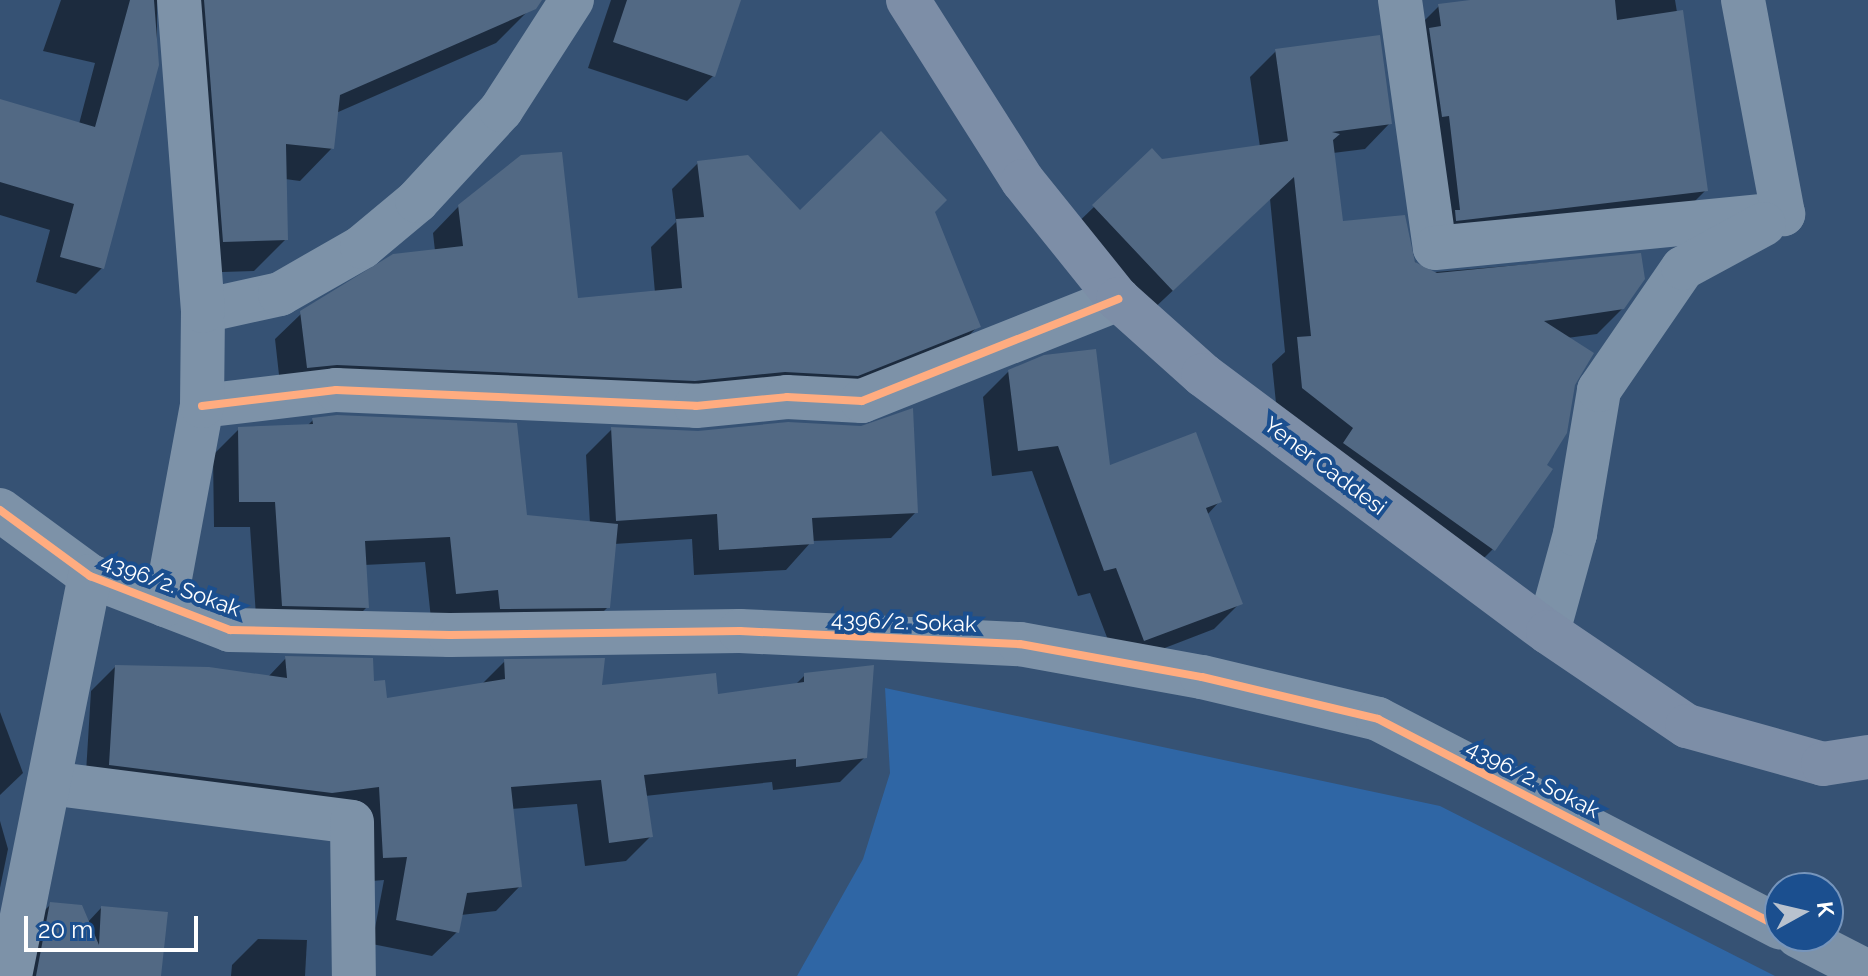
<!DOCTYPE html>
<html>
<head>
<meta charset="utf-8">
<style>
  body { margin:0 }
  #map { position:relative; width:1868px; height:976px; overflow:hidden; background:#365274; font-family:Raleway,sans-serif }
  div>[style] { position:absolute }
  [style*='--x'] { left:calc(var(--x)*1px); top:calc(var(--y)*1px); width:calc(var(--w)*1px); rotate:calc(var(--a)*1deg) }
  .green>* { inset:0; background:#2f66a5 }
  .shadow>* { inset:0; background:#0007 }
  .building>* { inset:0; background:#526984 }
  .minor>* { height:44px; margin:-22px; padding:0 22px; transform-origin:22px; border-radius:22px; background:#7d92a8 }
  .major>* { height:44px; margin:-22px; padding:0 22px; transform-origin:22px; border-radius:22px; background:#7d8ea7 }
  .cycleway>* { height:8px; margin:-4px; padding:0 4px; transform-origin:4px; border-radius:4px; background:#ffac80 }
  span { translate:-50% -50%; white-space:nowrap; text-align:center; line-height:1.15; -webkit-text-stroke:8px #1b4f8f; paint-order:stroke }
  .street-label { font-size:22px; color:#fff }
  .north { position:absolute; left:1764px; top:872px; width:80px; height:80px; box-sizing:border-box; background:#1b4f8f; border:2px solid #7695bc; border-radius:50%; rotate:82deg; font-size:22px; font-weight:700; line-height:32px; text-align:center; color:#fff }
  .north::after { content:''; display:block; margin:auto; width:28px; height:36px; background:#b9c2ce; clip-path:polygon(50% 0,100% 100%,50% 72%,0 100%) }
  .scale { position:absolute; left:24px; top:916px; width:174px; height:36px; box-sizing:border-box; border:4px solid #fff; border-top:0; padding-left:10px; font-size:24px; line-height:28px; white-space:nowrap; color:#fff; -webkit-text-stroke:6px #1b4f8f; paint-order:stroke }
</style>
</head>
<body>
<div id="map">
  <div class="green">
    <i style="clip-path:polygon(885px 688px,1440px 806px,1775px 976px,797px 976px,863px 859px,890px 773px)"></i>
  </div>
  <div class="shadow">
    <i style="clip-path:polygon(61px 0,157px 0,157px 65px,102px 268px,76px 294px,36px 282px,50px 230px,0 215px,0 176px,79px 124px,95px 63px,43px 51px)"></i>
    <i style="clip-path:polygon(164px 0,522px 0,528px 11px,496px 43px,336px 113px,332px 148px,300px 181px,285px 179px,286px 239px,254px 271px,191px 273px)"></i>
    <i style="clip-path:polygon(611px 0,739px 0,713px 76px,687px 101px,588px 68px)"></i>
    <i style="clip-path:polygon(1485px 0,1675px 0,1706px 190px,1682px 214px,1433px 244px,1415px 30px,1439px 6px)"></i>
    <i style="clip-path:polygon(1276px 51px,1390px 123px,1365px 149px,1333px 153px,1342px 223px,1409px 253px,1423px 273px,1639px 255px,1623px 308px,1597px 334px,1567px 338px,1573px 385px,1493px 549px,1468px 574px,1277px 413px,1272px 364px,1285px 352px,1270px 199px,1147px 315px,1068px 232px,1094px 207px,1162px 161px,1260px 147px,1250px 77px)"></i>
    <i style="clip-path:polygon(698px 163px,800px 213px,932px 212px,978px 326px,953px 352px,830px 401px,281px 393px,275px 339px,302px 313px,435px 251px,433px 233px,459px 206px,576px 300px,655px 293px,651px 247px,676px 222px,672px 189px)"></i>
    <i style="clip-path:polygon(1009px 371px,1108px 467px,1219px 502px,1207px 515px,1240px 603px,1214px 629px,1118px 666px,1090px 593px,1078px 596px,1032px 471px,992px 476px,983px 397px)"></i>
    <i style="clip-path:polygon(313px 420px,525px 517px,590px 524px,586px 455px,612px 429px,916px 512px,891px 538px,812px 541px,786px 570px,694px 575px,692px 539px,614px 544px,608px 607px,582px 633px,431px 619px,425px 562px,364px 565px,367px 607px,341px 633px,257px 631px,250px 527px,214px 527px,213px 455px,239px 429px,307px 426px)"></i>
    <i style="clip-path:polygon(286px 658px,372px 683px,386px 700px,481px 685px,505px 661px,600px 687px,717px 696px,794px 686px,805px 675px,865px 757px,840px 782px,773px 790px,772px 782px,645px 796px,650px 837px,626px 861px,585px 866px,577px 804px,511px 809px,520px 886px,496px 911px,461px 915px,457px 932px,432px 956px,372px 944px,384px 880px,359px 882px,355px 811px,85px 789px,91px 691px,115px 667px,268px 677px)"></i>
    <i style="clip-path:polygon(0 712px,23px 773px,0 795px)"></i>
    <i style="clip-path:polygon(0 821px,8px 849px,0 888px)"></i>
    <i style="clip-path:polygon(51px 904px,87px 923px,101px 908px,159px 976px,16px 976px,25px 930px)"></i>
    <i style="clip-path:polygon(258px 939px,307px 940px,305px 976px,231px 976px,232px 965px)"></i>
  </div>
  <div class="building">
    <i style="clip-path:polygon(130px 0,154px 0,159px 65px,104px 269px,60px 257px,74px 204px,0 182px,0 99px,95px 127px)"></i>
    <i style="clip-path:polygon(204px 0,542px 0,536px 9px,340px 95px,334px 149px,286px 144px,288px 240px,223px 242px)"></i>
    <i style="clip-path:polygon(627px 0,741px 0,715px 77px,613px 42px)"></i>
    <i style="clip-path:polygon(1470px 0,1615px 0,1617px 20px,1683px 10px,1708px 191px,1456px 221px,1455px 210px,1460px 210px,1449px 116px,1442px 117px,1429px 28px,1441px 26px,1438px 4px)"></i>
    <i style="clip-path:polygon(1380px 35px,1392px 124px,1332px 132px,1340px 134px,1333px 140px,1343px 221px,1405px 215px,1415px 262px,1437px 273px,1641px 253px,1645px 279px,1624px 309px,1544px 321px,1594px 353px,1575px 385px,1567px 433px,1547px 465px,1553px 469px,1495px 551px,1343px 443px,1353px 428px,1302px 388px,1297px 337px,1311px 336px,1294px 177px,1173px 291px,1092px 205px,1152px 148px,1162px 159px,1288px 141px,1275px 49px)"></i>
    <i style="clip-path:polygon(881px 131px,947px 200px,935px 212px,981px 327px,858px 376px,785px 372px,695px 381px,337px 365px,307px 368px,300px 311px,393px 254px,463px 246px,458px 205px,521px 155px,562px 152px,578px 298px,682px 288px,676px 219px,704px 217px,697px 161px,748px 155px,800px 210px)"></i>
    <i style="clip-path:polygon(1096px 349px,1110px 465px,1196px 432px,1222px 502px,1206px 508px,1243px 604px,1144px 641px,1116px 568px,1104px 571px,1058px 446px,1018px 451px,1008px 370px,1044px 355px)"></i>
    <i style="clip-path:polygon(913px 408px,918px 513px,812px 518px,814px 544px,719px 550px,717px 514px,616px 521px,611px 427px,698px 431px,788px 422px,861px 426px)"></i>
    <i style="clip-path:polygon(337px 415px,517px 423px,527px 515px,618px 524px,610px 608px,500px 609px,498px 590px,456px 594px,450px 537px,365px 541px,369px 608px,282px 606px,275px 502px,239px 502px,238px 427px,313px 424px,312px 418px)"></i>
    <i style="clip-path:polygon(285px 656px,373px 658px,374px 681px,385px 680px,387px 698px,505px 679px,504px 659px,605px 658px,602px 685px,716px 673px,718px 694px,804px 682px,804px 673px,874px 665px,867px 758px,796px 767px,796px 759px,644px 775px,653px 837px,609px 843px,601px 780px,511px 787px,522px 887px,467px 893px,459px 933px,396px 920px,407px 857px,383px 858px,379px 787px,332px 793px,109px 765px,115px 665px,209px 667px,287px 678px)"></i>
    <i style="clip-path:polygon(50px 902px,82px 905px,99px 945px,101px 906px,168px 912px,161px 976px,36px 976px)"></i>
  </div>
  <div class="minor">
    <i style="--x:1400;--y:0;--w:250;--a:82"></i>
    <i style="--x:1435;--y:248;--w:350;--a:-5.6"></i>
    <i style="--x:1743;--y:0;--w:218;--a:79.4"></i>
    <i style="--x:203;--y:311;--w:79;--a:-12.4"></i>
    <i style="--x:280;--y:294;--w:95;--a:-29.8"></i>
    <i style="--x:362;--y:247;--w:72;--a:-39.9"></i>
    <i style="--x:417;--y:201;--w:124;--a:-47.3"></i>
    <i style="--x:501;--y:110;--w:131;--a:-57.2"></i>
    <i style="--x:202;--y:406;--w:135;--a:-6.8"></i>
    <i style="--x:336;--y:390;--w:360;--a:2.5"></i>
    <i style="--x:696;--y:406;--w:91;--a:-5.6"></i>
    <i style="--x:787;--y:397;--w:75;--a:3.1"></i>
    <i style="--x:862;--y:401;--w:276;--a:-21.7"></i>
    <i style="--x:0;--y:510;--w:112;--a:36.3"></i>
    <i style="--x:90;--y:576;--w:150;--a:21.1"></i>
    <i style="--x:230;--y:630;--w:220;--a:1.3"></i>
    <i style="--x:450;--y:635;--w:290;--a:-0.8"></i>
    <i style="--x:740;--y:631;--w:280;--a:2.7"></i>
    <i style="--x:1020;--y:644;--w:185;--a:10.3"></i>
    <i style="--x:1202;--y:677;--w:181;--a:13.4"></i>
    <i style="--x:1378;--y:719;--w:453;--a:27.4"></i>
    <i style="--x:165;--y:605;--w:202;--a:-79.5"></i>
    <i style="--x:202;--y:406;--w:95;--a:-89.4"></i>
    <i style="--x:203;--y:311;--w:312;--a:-94.4"></i>
    <i style="--x:1548;--y:632;--w:102;--a:-74.6"></i>
    <i style="--x:1575;--y:534;--w:146;--a:-80.5"></i>
    <i style="--x:1599;--y:390;--w:148;--a:-55.5"></i>
    <i style="--x:1683;--y:268;--w:92;--a:-28.5"></i>
    <i style="--x:49;--y:783;--w:305;--a:7.3"></i>
    <i style="--x:352;--y:822;--w:154;--a:89.3"></i>
    <i style="--x:1798;--y:936;--w:79;--a:27.2"></i>
    <i style="--x:10;--y:976;--w:408;--a:-78.7"></i>
  </div>
  <div class="major">
    <i style="--x:908;--y:0;--w:214;--a:57.6"></i>
    <i style="--x:1023;--y:181;--w:151;--a:51.2"></i>
    <i style="--x:1118;--y:299;--w:114;--a:41.8"></i>
    <i style="--x:1203;--y:375;--w:430;--a:36.7"></i>
    <i style="--x:1548;--y:632;--w:168;--a:34.1"></i>
    <i style="--x:1687;--y:726;--w:141;--a:15.6"></i>
    <i style="--x:1823;--y:764;--w:46;--a:-8.8"></i>
  </div>
  <div class="cycleway">
    <i style="--x:202;--y:406;--w:135;--a:-6.8"></i>
    <i style="--x:336;--y:390;--w:360;--a:2.5"></i>
    <i style="--x:696;--y:406;--w:91;--a:-5.6"></i>
    <i style="--x:787;--y:397;--w:75;--a:3.1"></i>
    <i style="--x:862;--y:401;--w:276;--a:-21.7"></i>
    <i style="--x:0;--y:510;--w:112;--a:36.3"></i>
    <i style="--x:90;--y:576;--w:150;--a:21.1"></i>
    <i style="--x:230;--y:630;--w:220;--a:1.3"></i>
    <i style="--x:450;--y:635;--w:290;--a:-0.8"></i>
    <i style="--x:740;--y:631;--w:280;--a:2.7"></i>
    <i style="--x:1020;--y:644;--w:185;--a:10.3"></i>
    <i style="--x:1202;--y:677;--w:181;--a:13.4"></i>
    <i style="--x:1378;--y:719;--w:453;--a:27.4"></i>
  </div>
  <div class="street-label">
    <span style="left:1325px;top:466px;rotate:37deg">Yener Caddesi</span>
    <span style="left:171px;top:585px;rotate:20deg">4396/2. Sokak</span>
    <span style="left:904px;top:622px;rotate:2deg">4396/2. Sokak</span>
    <span style="left:1533px;top:779px;rotate:27deg">4396/2. Sokak</span>
  </div>
  <div class="north">K</div>
  <div class="scale">20 m</div>
</div>
</body>
</html>
